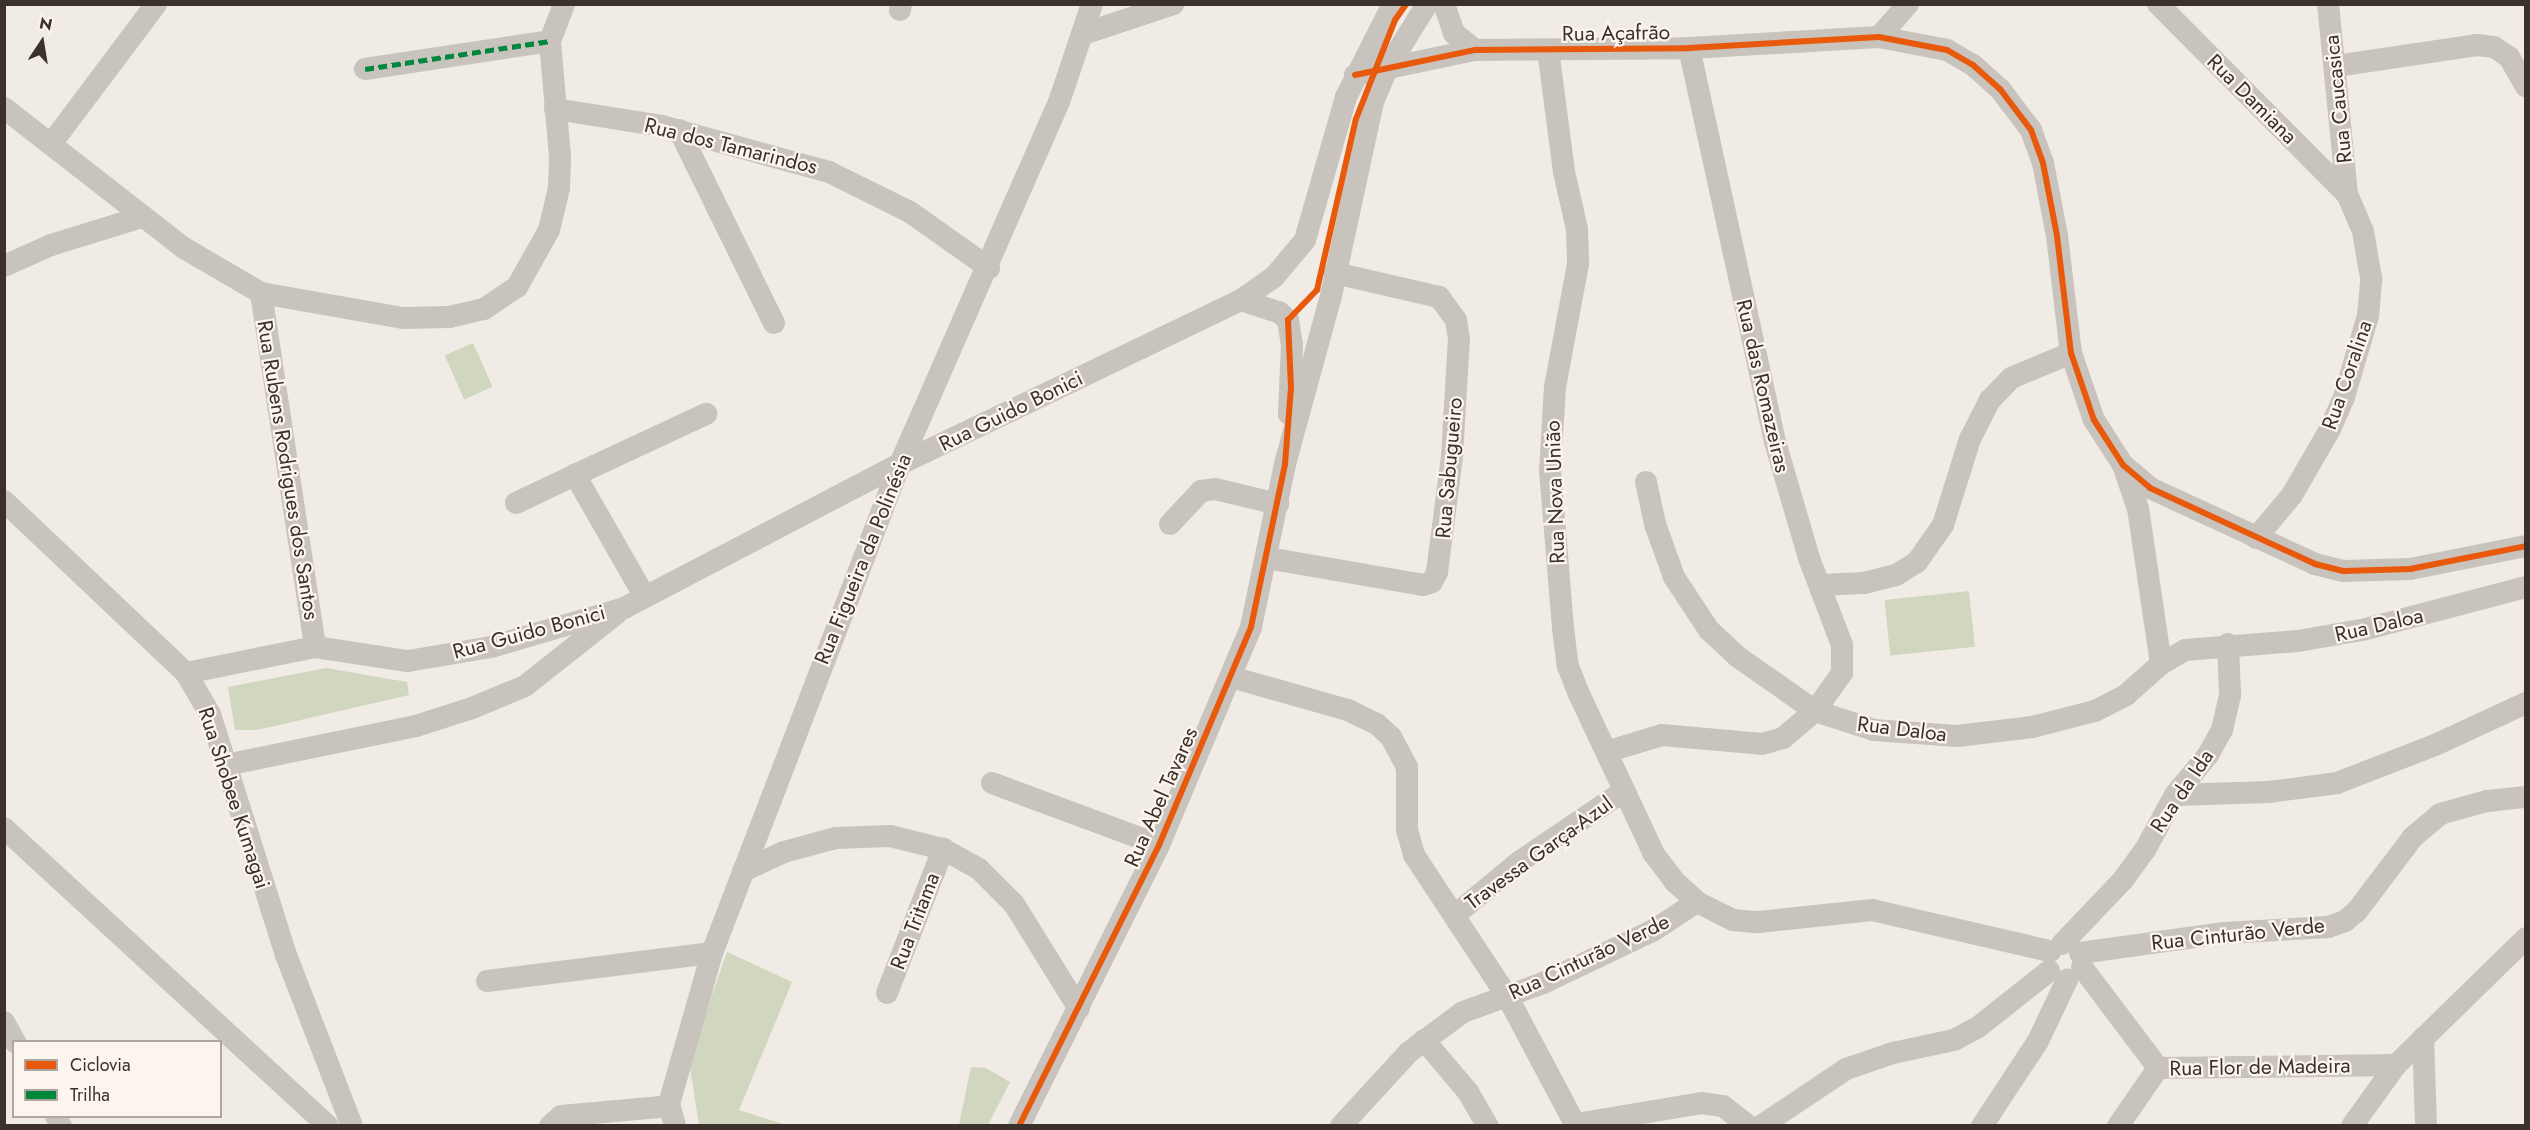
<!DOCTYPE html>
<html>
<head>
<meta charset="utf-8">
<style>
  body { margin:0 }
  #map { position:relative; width:2530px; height:1130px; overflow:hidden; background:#f0ebe5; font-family:Jost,sans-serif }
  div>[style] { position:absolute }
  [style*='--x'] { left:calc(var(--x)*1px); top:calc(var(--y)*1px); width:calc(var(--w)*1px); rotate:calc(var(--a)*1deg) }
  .green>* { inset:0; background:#d1d6bf; transform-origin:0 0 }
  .minor>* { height:22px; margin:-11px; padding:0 11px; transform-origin:11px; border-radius:11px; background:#c9c3be }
  .quiet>* { height:4.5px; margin-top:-2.25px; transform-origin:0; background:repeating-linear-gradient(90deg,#00873e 0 9px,transparent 0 13.5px) }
  .cycleway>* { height:6px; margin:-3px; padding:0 3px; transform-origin:3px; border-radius:3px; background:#e8590c }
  span { translate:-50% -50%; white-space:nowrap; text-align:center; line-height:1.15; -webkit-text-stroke:4.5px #fbf5ee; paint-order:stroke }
  .street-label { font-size:21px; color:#3b302b }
  .frame { position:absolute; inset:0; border:6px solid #3b302b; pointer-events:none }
  .legend { position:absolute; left:12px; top:1040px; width:210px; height:78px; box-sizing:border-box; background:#fbf5ee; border:2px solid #aea6a0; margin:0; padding:8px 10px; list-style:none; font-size:18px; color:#3b302b }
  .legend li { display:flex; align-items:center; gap:12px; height:30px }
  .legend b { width:30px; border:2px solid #aea6a0 }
  .north { position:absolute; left:12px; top:12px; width:60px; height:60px; -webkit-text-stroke:4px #fbf5ee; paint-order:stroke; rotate:12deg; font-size:16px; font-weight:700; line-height:24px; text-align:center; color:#3b302b }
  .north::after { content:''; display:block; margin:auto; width:21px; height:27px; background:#3b302b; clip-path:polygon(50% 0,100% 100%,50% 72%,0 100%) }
</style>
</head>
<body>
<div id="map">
  <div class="green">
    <i style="left:473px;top:343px;width:48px;height:31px;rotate:66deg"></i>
    <i style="left:1969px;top:591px;width:56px;height:85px;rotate:84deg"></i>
    <i style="clip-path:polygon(326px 668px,407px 682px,409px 695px,257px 730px,235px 730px,228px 687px)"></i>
    <i style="clip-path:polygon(727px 952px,792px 982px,739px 1110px,786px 1125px,699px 1125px,689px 1061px)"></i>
    <i style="clip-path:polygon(971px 1067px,986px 1068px,1010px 1082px,988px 1125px,959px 1125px)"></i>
  </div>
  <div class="minor">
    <i style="--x:1444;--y:4;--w:31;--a:71"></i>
    <i style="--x:1454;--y:33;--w:27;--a:39"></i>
    <i style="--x:2158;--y:4;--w:268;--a:45.2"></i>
    <i style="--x:900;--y:10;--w:6;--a:-81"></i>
    <i style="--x:1086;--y:33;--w:92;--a:-18.4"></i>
    <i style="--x:1879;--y:37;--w:44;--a:-48.7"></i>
    <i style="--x:1548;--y:50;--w:123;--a:82.5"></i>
    <i style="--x:1564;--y:172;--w:58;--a:77.2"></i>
    <i style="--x:1577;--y:229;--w:35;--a:88"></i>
    <i style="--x:1578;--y:264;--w:125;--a:100.6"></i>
    <i style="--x:1555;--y:387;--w:83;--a:93.4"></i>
    <i style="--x:1550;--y:470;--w:159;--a:85.3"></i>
    <i style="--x:1563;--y:628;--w:38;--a:83"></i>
    <i style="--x:1568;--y:666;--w:30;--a:69"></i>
    <i style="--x:1579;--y:694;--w:177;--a:64.9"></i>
    <i style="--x:1654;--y:854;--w:34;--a:53"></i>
    <i style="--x:1674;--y:881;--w:31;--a:42"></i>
    <i style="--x:1697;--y:902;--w:40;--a:26.6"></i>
    <i style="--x:1733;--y:920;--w:25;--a:5"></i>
    <i style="--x:1758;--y:922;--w:115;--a:-6"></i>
    <i style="--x:1872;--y:910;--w:183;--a:13"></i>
    <i style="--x:2336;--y:66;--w:142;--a:-8.5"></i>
    <i style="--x:2476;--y:45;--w:18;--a:6"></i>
    <i style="--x:2494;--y:47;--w:18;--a:34"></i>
    <i style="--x:2509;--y:57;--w:34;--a:60"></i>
    <i style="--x:365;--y:69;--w:187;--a:-8.6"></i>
    <i style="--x:1355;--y:75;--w:123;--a:-11.8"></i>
    <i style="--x:1475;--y:50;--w:214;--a:-0.5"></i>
    <i style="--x:1689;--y:48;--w:190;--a:-3.3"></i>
    <i style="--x:1879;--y:37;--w:69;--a:10.8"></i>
    <i style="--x:1947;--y:50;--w:30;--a:30"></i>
    <i style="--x:1973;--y:65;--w:36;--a:42"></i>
    <i style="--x:2000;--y:89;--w:51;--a:52.9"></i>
    <i style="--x:2031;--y:130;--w:35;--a:70"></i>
    <i style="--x:2043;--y:163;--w:74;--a:79.1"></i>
    <i style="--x:2057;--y:236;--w:118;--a:83.2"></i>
    <i style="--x:2071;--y:353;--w:71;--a:71.1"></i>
    <i style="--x:2094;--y:420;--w:54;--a:57.2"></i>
    <i style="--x:2123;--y:465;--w:35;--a:40"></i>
    <i style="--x:2150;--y:488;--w:182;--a:24.7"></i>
    <i style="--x:2315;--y:564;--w:30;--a:14"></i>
    <i style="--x:2344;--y:571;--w:66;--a:-1.7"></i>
    <i style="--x:2410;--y:569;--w:118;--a:-11.2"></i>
    <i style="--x:4;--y:108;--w:228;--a:37.9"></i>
    <i style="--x:184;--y:248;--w:89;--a:30.3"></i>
    <i style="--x:261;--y:293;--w:144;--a:10"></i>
    <i style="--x:403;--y:318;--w:46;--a:-1.2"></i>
    <i style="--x:449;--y:317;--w:36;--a:-13"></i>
    <i style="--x:484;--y:309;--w:40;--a:-34"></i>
    <i style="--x:517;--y:287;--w:65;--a:-60.7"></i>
    <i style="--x:549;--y:230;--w:43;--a:-76.6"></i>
    <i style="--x:559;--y:188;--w:32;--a:-88"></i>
    <i style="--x:560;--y:156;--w:115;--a:-95"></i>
    <i style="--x:550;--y:41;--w:40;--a:-69"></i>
    <i style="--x:555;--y:109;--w:108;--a:9"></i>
    <i style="--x:662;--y:126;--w:173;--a:15.4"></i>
    <i style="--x:829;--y:172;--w:90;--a:26.3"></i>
    <i style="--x:910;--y:212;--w:97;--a:35.3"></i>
    <i style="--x:679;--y:130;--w:215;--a:63.8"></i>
    <i style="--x:51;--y:144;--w:175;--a:-53.1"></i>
    <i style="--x:4;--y:266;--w:51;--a:-24.1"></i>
    <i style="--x:51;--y:245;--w:95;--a:-17.1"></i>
    <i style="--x:261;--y:293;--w:358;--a:81.3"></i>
    <i style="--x:1241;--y:300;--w:40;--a:18"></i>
    <i style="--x:1279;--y:312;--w:12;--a:42"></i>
    <i style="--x:1288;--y:320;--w:24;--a:81"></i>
    <i style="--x:1292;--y:344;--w:70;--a:92.5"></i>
    <i style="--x:1646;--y:482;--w:43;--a:77.9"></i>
    <i style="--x:1655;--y:524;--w:56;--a:70.3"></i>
    <i style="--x:1674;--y:577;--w:64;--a:56.6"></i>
    <i style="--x:1709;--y:630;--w:40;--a:43"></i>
    <i style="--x:1738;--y:657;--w:94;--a:35"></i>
    <i style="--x:1815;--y:711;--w:62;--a:17.9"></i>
    <i style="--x:1874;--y:730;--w:83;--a:4.1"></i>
    <i style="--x:1957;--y:736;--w:76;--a:-6.8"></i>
    <i style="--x:2032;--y:727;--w:65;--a:-14.3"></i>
    <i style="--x:2095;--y:711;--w:35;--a:-27"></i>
    <i style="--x:2126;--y:695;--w:47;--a:-41.5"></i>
    <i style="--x:2161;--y:664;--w:157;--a:-98.4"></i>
    <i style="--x:2138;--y:509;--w:46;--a:-108.8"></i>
    <i style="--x:4;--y:501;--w:250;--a:43.4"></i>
    <i style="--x:186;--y:673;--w:48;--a:59.7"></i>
    <i style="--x:210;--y:714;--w:253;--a:72.5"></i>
    <i style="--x:286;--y:955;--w:183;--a:68.9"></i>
    <i style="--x:516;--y:503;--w:65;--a:-25.4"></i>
    <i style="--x:1170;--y:524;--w:45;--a:-46.8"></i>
    <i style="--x:1201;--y:491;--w:14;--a:-8"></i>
    <i style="--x:1215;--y:489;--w:65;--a:13.4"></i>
    <i style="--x:2256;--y:538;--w:56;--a:-50.1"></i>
    <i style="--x:2292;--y:495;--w:74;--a:-60"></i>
    <i style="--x:2329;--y:431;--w:37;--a:-66"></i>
    <i style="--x:2344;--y:397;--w:84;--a:-73.5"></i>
    <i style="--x:2368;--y:316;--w:38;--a:-85"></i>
    <i style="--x:2371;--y:278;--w:48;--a:-99.7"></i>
    <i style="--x:2363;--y:231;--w:40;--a:-113.4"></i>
    <i style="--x:2347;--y:194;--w:191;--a:-95.7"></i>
    <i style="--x:1267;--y:558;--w:158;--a:9.8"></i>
    <i style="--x:1423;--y:585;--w:9;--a:-18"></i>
    <i style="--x:1432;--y:582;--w:11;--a:-63"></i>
    <i style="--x:1437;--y:572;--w:117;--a:-82.6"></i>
    <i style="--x:1452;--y:456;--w:117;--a:-86.6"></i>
    <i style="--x:1459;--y:339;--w:19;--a:-99"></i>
    <i style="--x:1456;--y:320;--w:29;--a:-126"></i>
    <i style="--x:1439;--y:297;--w:107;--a:-167"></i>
    <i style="--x:1820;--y:585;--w:44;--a:-2.6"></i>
    <i style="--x:1864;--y:583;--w:33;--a:-14"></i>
    <i style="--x:1896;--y:575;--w:25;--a:-32"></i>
    <i style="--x:1917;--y:562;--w:45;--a:-54.9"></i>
    <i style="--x:1943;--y:525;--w:90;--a:-72.6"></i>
    <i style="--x:1970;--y:439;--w:44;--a:-62.9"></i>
    <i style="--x:1990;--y:400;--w:30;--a:-46"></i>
    <i style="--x:2011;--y:378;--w:65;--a:-22.6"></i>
    <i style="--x:645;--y:597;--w:141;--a:-119.8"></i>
    <i style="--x:575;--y:475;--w:145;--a:-25"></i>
    <i style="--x:2161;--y:664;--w:28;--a:-30"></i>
    <i style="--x:2185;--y:650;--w:113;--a:-4.6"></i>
    <i style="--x:2298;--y:641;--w:65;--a:-9.8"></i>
    <i style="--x:2362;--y:630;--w:170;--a:-14.7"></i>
    <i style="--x:186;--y:673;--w:132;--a:-11.4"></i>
    <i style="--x:315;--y:647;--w:94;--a:8.6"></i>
    <i style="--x:408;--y:661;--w:84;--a:-9.6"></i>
    <i style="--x:491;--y:647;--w:139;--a:-16.3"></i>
    <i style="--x:624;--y:608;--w:311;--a:-27.6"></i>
    <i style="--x:900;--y:464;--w:378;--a:-25.7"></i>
    <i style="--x:1241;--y:300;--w:40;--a:-34.9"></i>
    <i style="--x:1274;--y:277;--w:48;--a:-50"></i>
    <i style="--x:1305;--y:240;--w:149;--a:-74"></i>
    <i style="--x:1346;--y:97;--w:104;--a:-63.2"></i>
    <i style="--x:1231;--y:677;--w:122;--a:15.8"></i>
    <i style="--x:1348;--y:710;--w:32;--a:26"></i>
    <i style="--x:1377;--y:724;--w:19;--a:43"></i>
    <i style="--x:1391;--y:737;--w:34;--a:62"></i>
    <i style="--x:1407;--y:767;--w:63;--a:90"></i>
    <i style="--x:1407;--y:830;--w:26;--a:74"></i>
    <i style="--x:1414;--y:855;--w:169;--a:56.6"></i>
    <i style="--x:1507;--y:996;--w:147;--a:62"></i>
    <i style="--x:1609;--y:751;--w:55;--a:-16.8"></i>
    <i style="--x:1662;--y:735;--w:100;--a:5.1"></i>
    <i style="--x:1762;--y:744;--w:22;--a:-16"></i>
    <i style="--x:1783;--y:738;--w:42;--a:-40.2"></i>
    <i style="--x:1815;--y:711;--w:47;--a:-54.6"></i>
    <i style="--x:1842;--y:673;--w:28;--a:-90"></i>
    <i style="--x:1842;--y:645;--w:93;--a:-110.8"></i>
    <i style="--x:1809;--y:558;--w:121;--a:-106.3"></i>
    <i style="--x:1775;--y:442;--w:403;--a:-102.3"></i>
    <i style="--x:226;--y:765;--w:194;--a:-11.6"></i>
    <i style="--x:416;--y:726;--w:59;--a:-17.8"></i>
    <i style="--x:472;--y:708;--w:57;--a:-22.5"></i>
    <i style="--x:525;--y:686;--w:117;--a:-38.4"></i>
    <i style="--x:992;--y:783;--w:178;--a:20.4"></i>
    <i style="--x:2175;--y:795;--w:94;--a:-1.8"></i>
    <i style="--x:2269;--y:792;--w:69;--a:-7.5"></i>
    <i style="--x:2337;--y:783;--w:105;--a:-21.2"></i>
    <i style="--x:2435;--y:745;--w:100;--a:-24.8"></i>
    <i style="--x:4;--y:828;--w:440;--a:42.6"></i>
    <i style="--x:743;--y:871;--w:45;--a:-24.9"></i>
    <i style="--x:784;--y:852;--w:54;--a:-15.1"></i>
    <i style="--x:836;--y:838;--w:54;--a:-2.1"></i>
    <i style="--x:890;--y:836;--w:55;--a:13.8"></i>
    <i style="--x:943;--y:849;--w:41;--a:29.1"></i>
    <i style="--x:979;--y:869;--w:49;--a:45"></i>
    <i style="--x:1014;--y:904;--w:123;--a:58.2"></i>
    <i style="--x:1455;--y:915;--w:83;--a:-39.6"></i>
    <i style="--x:1519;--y:862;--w:127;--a:-34.1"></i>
    <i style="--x:2062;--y:944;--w:88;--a:-46.4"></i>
    <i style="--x:2123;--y:880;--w:37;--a:-54"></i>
    <i style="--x:2145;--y:850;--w:63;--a:-61.4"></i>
    <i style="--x:2175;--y:795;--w:52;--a:-50.5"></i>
    <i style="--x:2208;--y:755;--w:29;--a:-61"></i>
    <i style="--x:2222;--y:730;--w:37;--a:-77"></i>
    <i style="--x:2230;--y:694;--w:50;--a:-92.3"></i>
    <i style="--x:2080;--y:953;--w:146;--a:-7.9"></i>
    <i style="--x:2225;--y:933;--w:103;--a:-3.3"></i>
    <i style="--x:2328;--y:927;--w:18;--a:-19"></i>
    <i style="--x:2345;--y:921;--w:16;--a:-40"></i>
    <i style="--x:2357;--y:911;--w:93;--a:-52.9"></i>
    <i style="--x:2413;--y:837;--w:35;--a:-40"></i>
    <i style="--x:2440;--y:814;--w:49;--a:-15.5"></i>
    <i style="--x:2487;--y:801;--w:39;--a:-6"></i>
    <i style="--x:2082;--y:967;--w:126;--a:53"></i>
    <i style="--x:487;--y:981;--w:227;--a:-7.1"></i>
    <i style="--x:887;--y:993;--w:155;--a:-68.7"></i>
    <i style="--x:4;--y:1022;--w:23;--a:61"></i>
    <i style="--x:2423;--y:1038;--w:88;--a:88"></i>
    <i style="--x:1424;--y:1040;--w:68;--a:49.8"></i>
    <i style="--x:1468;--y:1092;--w:39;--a:60"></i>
    <i style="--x:2158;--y:1068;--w:238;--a:-0.7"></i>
    <i style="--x:56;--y:1116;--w:11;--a:63"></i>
    <i style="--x:1576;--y:1124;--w:127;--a:-9.5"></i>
    <i style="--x:1701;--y:1103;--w:22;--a:8"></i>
    <i style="--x:1723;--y:1106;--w:33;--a:38"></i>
    <i style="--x:550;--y:1126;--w:15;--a:-42"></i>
    <i style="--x:561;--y:1116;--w:98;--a:-5.2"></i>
    <i style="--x:675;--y:1126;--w:23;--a:-105"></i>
    <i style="--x:669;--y:1104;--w:157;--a:-74.1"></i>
    <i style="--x:712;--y:953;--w:524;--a:-68.97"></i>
    <i style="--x:900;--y:464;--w:395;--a:-66.3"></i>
    <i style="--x:1059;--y:102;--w:103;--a:-71.4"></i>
    <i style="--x:1019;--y:1126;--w:314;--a:-63.5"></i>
    <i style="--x:1159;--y:845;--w:237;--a:-67.1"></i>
    <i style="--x:1251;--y:627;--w:167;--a:-78.2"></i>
    <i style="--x:1285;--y:464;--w:174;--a:-74.7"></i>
    <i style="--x:1331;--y:296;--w:198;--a:-77.8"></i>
    <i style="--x:1373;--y:102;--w:38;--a:-67"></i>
    <i style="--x:1388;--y:67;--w:74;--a:-58.2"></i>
    <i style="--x:1341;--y:1126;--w:100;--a:-47.4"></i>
    <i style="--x:1409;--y:1052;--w:67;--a:-36.5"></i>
    <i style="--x:1463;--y:1012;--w:85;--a:-19.9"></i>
    <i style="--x:1543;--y:983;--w:123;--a:-25.5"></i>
    <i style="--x:1654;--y:930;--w:51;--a:-33.1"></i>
    <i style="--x:1761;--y:1126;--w:102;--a:-33.8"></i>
    <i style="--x:1846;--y:1069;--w:50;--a:-18.8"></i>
    <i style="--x:1893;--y:1053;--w:62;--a:-12"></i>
    <i style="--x:1954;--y:1040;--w:26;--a:-28"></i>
    <i style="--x:1977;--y:1028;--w:92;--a:-38.4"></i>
    <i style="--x:1982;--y:1126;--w:102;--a:-56.6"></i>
    <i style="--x:2038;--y:1041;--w:68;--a:-64.6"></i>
    <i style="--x:2118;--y:1126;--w:70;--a:-55.4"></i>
    <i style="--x:2352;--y:1126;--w:75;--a:-54.2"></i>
    <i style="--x:2396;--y:1065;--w:182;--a:-44.3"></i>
  </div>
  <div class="quiet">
    <i style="--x:365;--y:69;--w:187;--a:-8.6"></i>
  </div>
  <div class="cycleway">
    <i style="--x:1355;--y:75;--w:123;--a:-11.8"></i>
    <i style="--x:1475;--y:50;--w:214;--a:-0.5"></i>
    <i style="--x:1689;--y:48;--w:190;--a:-3.3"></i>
    <i style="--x:1879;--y:37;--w:69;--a:10.8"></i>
    <i style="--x:1947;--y:50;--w:30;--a:30"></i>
    <i style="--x:1973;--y:65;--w:36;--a:42"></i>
    <i style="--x:2000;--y:89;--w:51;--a:52.9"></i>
    <i style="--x:2031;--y:130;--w:35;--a:70"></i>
    <i style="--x:2043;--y:163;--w:74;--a:79.1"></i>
    <i style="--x:2057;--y:236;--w:118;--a:83.2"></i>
    <i style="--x:2071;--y:353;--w:71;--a:71.1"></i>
    <i style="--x:2094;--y:420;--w:54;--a:57.2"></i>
    <i style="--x:2123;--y:465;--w:35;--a:40"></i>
    <i style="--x:2150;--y:488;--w:182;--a:24.7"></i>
    <i style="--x:2315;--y:564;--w:30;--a:14"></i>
    <i style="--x:2344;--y:571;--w:66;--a:-1.7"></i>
    <i style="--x:2410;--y:569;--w:118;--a:-11.2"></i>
    <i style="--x:1019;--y:1126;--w:314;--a:-63.5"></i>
    <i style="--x:1159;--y:845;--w:237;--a:-67.1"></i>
    <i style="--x:1251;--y:627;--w:167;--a:-78.2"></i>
    <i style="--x:1285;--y:464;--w:77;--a:-85.5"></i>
    <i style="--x:1291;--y:387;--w:67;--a:-92.6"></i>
    <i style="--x:1288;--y:320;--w:42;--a:-46"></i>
    <i style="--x:1317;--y:290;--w:175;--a:-77.2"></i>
    <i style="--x:1356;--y:119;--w:106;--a:-68.5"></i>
    <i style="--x:1395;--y:20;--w:19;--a:-55"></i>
  </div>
  <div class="street-label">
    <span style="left:1616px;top:33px;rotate:-1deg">Rua Açafrão</span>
    <span style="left:2252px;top:99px;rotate:45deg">Rua Damiana</span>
    <span style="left:2338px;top:99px;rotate:-96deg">Rua Caucasica</span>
    <span style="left:731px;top:146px;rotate:14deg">Rua dos Tamarindos</span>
    <span style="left:2347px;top:375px;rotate:-71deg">Rua Coralina</span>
    <span style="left:1763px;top:386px;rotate:77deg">Rua das Romazeiras</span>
    <span style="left:1011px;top:411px;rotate:-26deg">Rua Guido Bonici</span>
    <span style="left:1449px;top:468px;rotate:-85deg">Rua Sabugueiro</span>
    <span style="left:288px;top:470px;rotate:81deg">Rua Rubens Rodrigues dos Santos</span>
    <span style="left:1555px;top:492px;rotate:-92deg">Rua Nova União</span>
    <span style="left:863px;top:559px;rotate:-68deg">Rua Figueira da Polinésia</span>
    <span style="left:2379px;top:625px;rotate:-13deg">Rua Daloa</span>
    <span style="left:529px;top:632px;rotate:-15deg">Rua Guido Bonici</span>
    <span style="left:1902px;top:729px;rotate:7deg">Rua Daloa</span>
    <span style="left:2182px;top:791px;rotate:-56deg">Rua da Ida</span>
    <span style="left:1161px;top:797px;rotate:-66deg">Rua Abel Tavares</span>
    <span style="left:234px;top:798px;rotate:72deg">Rua Shobee Kumagai</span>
    <span style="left:1539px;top:853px;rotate:-36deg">Travessa Garça-Azul</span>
    <span style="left:915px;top:921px;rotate:-69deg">Rua Tritama</span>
    <span style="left:2238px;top:934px;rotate:-6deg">Rua Cinturão Verde</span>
    <span style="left:1589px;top:957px;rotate:-25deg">Rua Cinturão Verde</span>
    <span style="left:2260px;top:1067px;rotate:-1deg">Rua Flor de Madeira</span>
  </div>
  <div class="frame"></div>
  <ul class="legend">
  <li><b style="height:8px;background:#e8590c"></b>Ciclovia</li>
  <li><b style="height:8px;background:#00873e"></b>Trilha</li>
  </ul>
  <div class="north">N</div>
</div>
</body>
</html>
